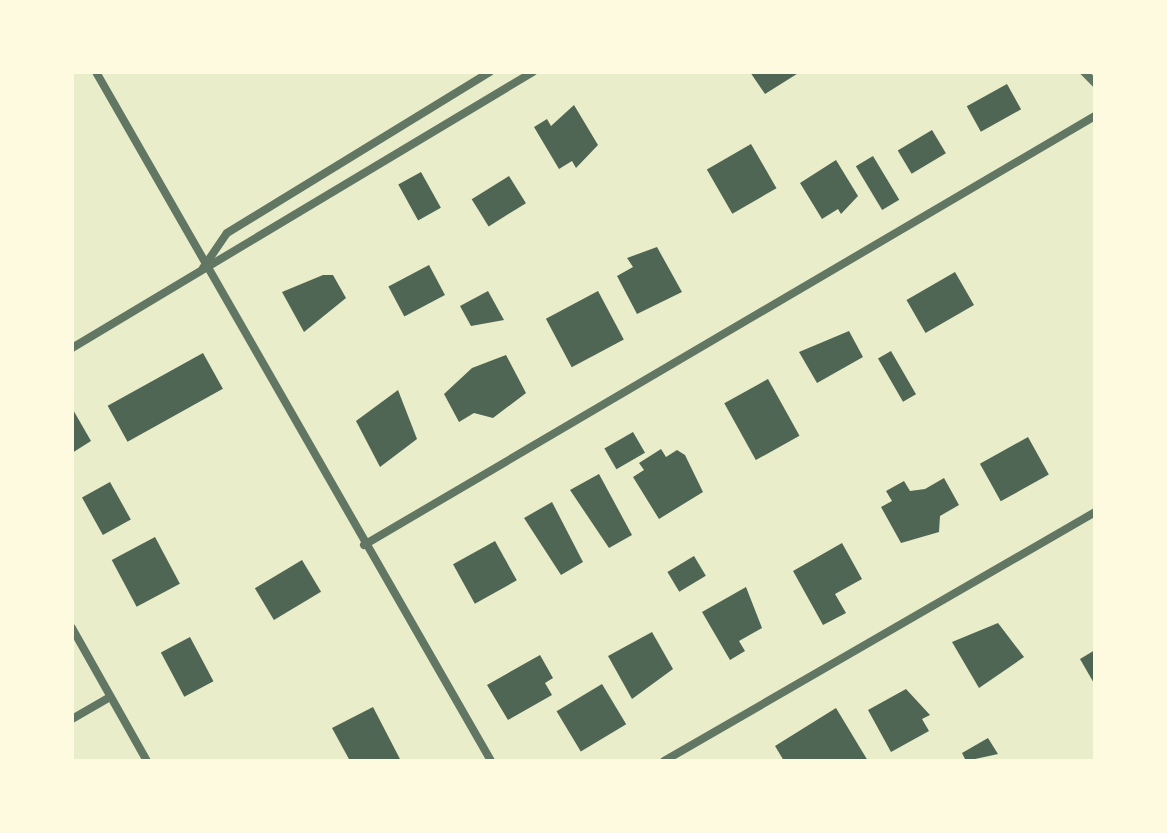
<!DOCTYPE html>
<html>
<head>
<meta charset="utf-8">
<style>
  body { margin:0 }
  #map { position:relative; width:1167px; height:833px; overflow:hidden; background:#e9edc9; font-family:"PT Sans",sans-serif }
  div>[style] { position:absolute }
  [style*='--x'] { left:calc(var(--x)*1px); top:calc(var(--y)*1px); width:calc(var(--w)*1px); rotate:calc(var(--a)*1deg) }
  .building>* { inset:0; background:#4f6655; transform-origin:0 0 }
  .minor>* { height:8px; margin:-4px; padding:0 4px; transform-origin:4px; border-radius:4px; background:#617663 }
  span { translate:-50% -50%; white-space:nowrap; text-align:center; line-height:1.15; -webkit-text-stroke:8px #fefae0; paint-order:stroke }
  .frame { position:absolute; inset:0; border:74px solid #fefae0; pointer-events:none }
</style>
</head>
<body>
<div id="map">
  <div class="building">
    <i style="clip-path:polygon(750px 72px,800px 72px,765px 94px)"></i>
    <i style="left:1007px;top:84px;width:29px;height:46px;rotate:61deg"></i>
    <i style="clip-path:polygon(574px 105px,598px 145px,576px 168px,572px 161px,559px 169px,534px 127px,547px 119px,551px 126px)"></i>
    <i style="left:932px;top:130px;width:27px;height:40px;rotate:59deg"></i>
    <i style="left:751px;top:144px;width:51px;height:51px;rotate:60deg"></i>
    <i style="left:873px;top:156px;width:51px;height:20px;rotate:59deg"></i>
    <i style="clip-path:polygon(836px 160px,858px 196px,841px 214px,838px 209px,822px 219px,800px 183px)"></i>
    <i style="left:421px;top:172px;width:41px;height:26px;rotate:61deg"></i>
    <i style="left:509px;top:176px;width:32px;height:44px;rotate:58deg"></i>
    <i style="clip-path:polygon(657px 247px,682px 292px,637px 314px,617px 276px,633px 267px,627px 258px)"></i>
    <i style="left:429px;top:265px;width:34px;height:46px;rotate:62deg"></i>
    <i style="left:955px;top:272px;width:38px;height:56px;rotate:60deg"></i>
    <i style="clip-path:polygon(323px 275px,333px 275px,346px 298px,304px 332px,282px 292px)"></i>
    <i style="clip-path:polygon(488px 291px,504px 320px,471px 326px,460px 306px)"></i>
    <i style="left:598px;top:291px;width:55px;height:59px;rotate:62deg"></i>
    <i style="clip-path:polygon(849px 331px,863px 357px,817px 383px,799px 352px)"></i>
    <i style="left:891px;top:351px;width:50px;height:15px;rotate:60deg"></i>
    <i style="left:203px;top:353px;width:41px;height:109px;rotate:61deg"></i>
    <i style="clip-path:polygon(506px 355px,526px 393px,493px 418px,474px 413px,459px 422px,444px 394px,472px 368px)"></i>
    <i style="left:768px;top:379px;width:65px;height:50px;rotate:61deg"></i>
    <i style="clip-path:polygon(398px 390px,417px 439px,380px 467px,356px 421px)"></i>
    <i style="clip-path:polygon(72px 408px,91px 441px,72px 453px)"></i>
    <i style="left:633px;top:432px;width:24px;height:33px;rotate:60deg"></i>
    <i style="left:1028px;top:437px;width:43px;height:55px;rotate:61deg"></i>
    <i style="clip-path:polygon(661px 449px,666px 457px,677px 450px,685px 455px,703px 492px,659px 519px,633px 477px,644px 470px,639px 463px)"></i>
    <i style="clip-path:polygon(599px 474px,632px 535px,609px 548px,570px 490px)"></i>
    <i style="clip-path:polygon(944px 478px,959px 505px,940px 516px,939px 532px,901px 543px,881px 507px,892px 501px,886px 491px,904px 481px,910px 491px,925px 489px)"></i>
    <i style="left:110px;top:482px;width:43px;height:32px;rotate:61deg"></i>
    <i style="clip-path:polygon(552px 502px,583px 562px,561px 575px,524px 518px)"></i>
    <i style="left:155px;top:537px;width:53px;height:49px;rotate:62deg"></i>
    <i style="left:495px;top:541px;width:45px;height:48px;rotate:61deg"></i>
    <i style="clip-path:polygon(842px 543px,862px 579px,835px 594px,846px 613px,823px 625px,793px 571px)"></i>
    <i style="left:694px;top:556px;width:23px;height:31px;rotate:59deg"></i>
    <i style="left:302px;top:560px;width:37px;height:55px;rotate:59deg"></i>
    <i style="clip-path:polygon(746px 587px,762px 628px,739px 641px,745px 651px,730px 660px,702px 612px)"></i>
    <i style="clip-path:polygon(998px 623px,1024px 657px,979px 688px,952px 642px)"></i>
    <i style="clip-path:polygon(652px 632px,673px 669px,632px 699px,608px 656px)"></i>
    <i style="left:190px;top:637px;width:50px;height:33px;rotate:62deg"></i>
    <i style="clip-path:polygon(1095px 650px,1095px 685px,1080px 659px)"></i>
    <i style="clip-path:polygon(540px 655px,553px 678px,545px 683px,552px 695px,508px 720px,487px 685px)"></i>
    <i style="left:602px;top:684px;width:47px;height:53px;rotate:59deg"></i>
    <i style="clip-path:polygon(906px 689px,930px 715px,922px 719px,929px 731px,891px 752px,868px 710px)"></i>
    <i style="clip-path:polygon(373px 707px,401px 761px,350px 761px,332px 728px)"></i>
    <i style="clip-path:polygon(836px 708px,868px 761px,784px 761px,775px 746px)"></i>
    <i style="clip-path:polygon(988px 738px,998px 754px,966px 761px,962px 753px)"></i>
  </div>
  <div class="minor">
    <i style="--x:96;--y:72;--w:794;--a:60.17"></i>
    <i style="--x:1084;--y:72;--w:16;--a:45"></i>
    <i style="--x:203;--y:268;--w:42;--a:-55.6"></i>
    <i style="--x:227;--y:233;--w:308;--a:-31.5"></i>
    <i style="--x:72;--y:348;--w:537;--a:-30.91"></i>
    <i style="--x:364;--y:545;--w:848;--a:-30.41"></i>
    <i style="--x:72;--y:628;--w:153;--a:60.6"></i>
    <i style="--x:72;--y:719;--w:44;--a:-30.1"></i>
    <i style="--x:664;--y:761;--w:498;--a:-30"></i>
  </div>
  <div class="frame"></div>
</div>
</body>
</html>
